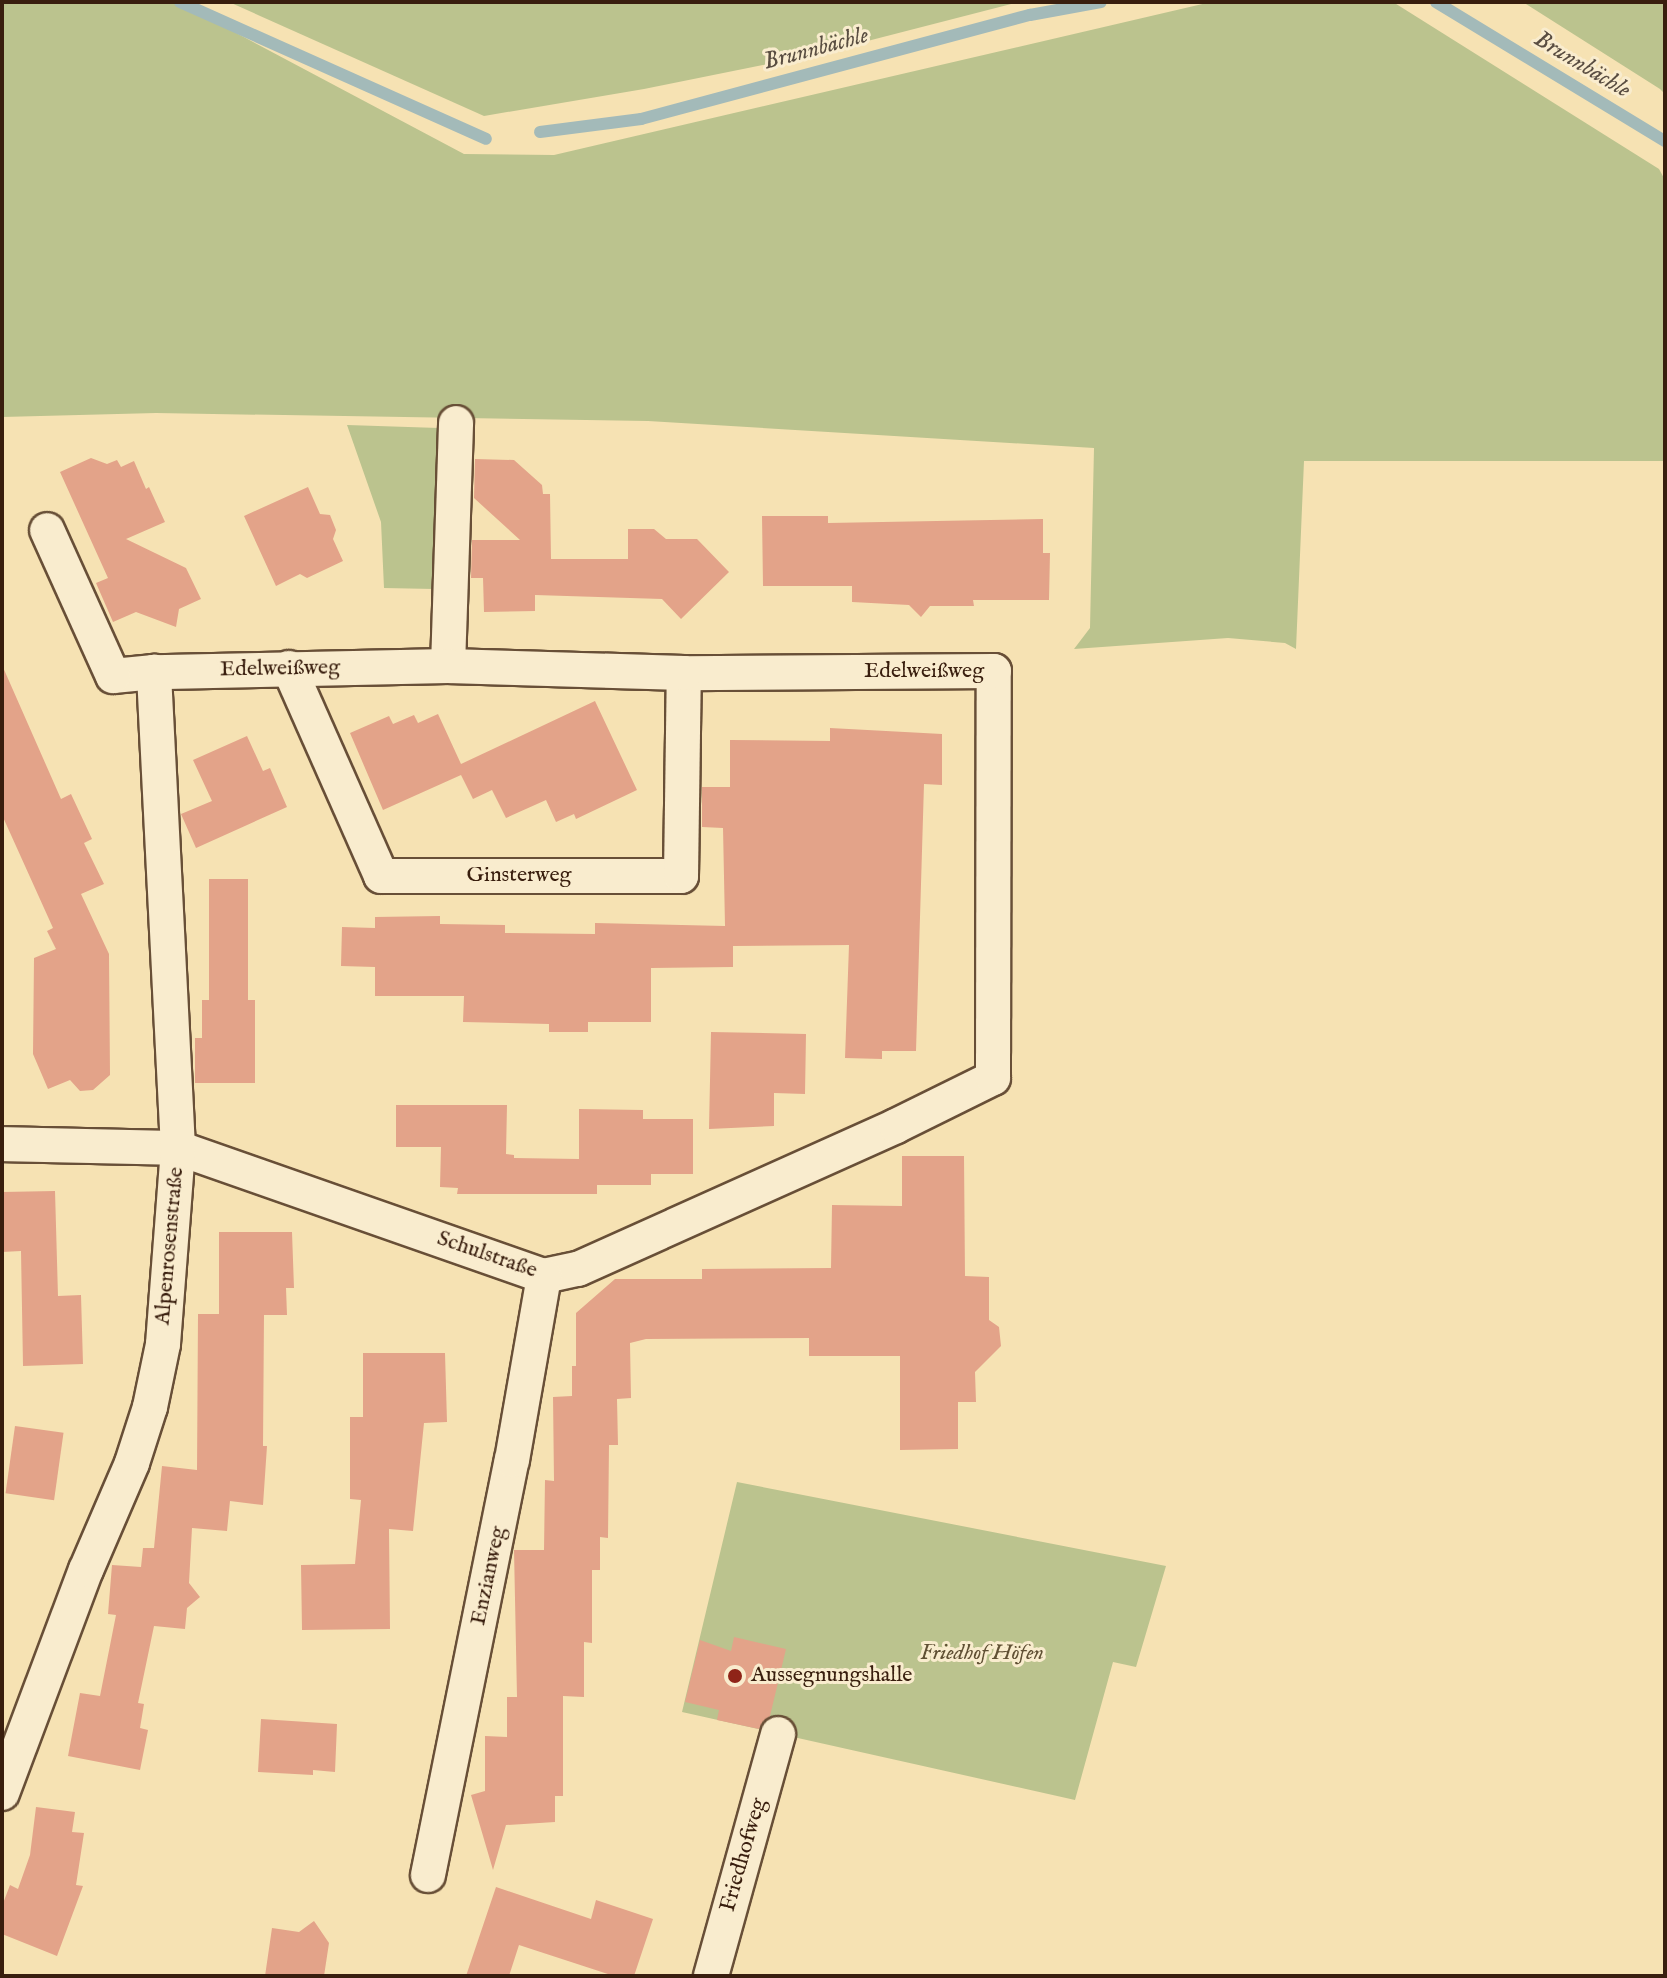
<!DOCTYPE html>
<html>
<head>
<meta charset="utf-8">
<style>
  body { margin:0 }
  #map { position:relative; width:1667px; height:1978px; overflow:hidden; background:#f6e2b3; font-family:"IM FELL English",serif }
  div>[style] { position:absolute }
  [style*='--x'] { left:calc(var(--x)*1px); top:calc(var(--y)*1px); width:calc(var(--w)*1px); rotate:calc(var(--a)*1deg) }
  .green>* { inset:0; background:#bbc38e }
  .stream>* { height:12px; margin:-6px; padding:0 6px; transform-origin:6px; border-radius:6px; background:#a3bab9 }
  .building>* { inset:0; background:#e3a389; transform-origin:0 0 }
  .roads { filter:drop-shadow(2px 0 #684f37) drop-shadow(-2px 0 #684f37) drop-shadow(0 2px #684f37) drop-shadow(0 -2px #684f37) }
  .street>* { height:34px; margin:-17px; padding:0 17px; transform-origin:17px; border-radius:17px; background:#f9ecce }
  .dots>* { width:22px; height:22px; translate:-50% -50%; box-sizing:border-box; border:4px solid #f9ecce; border-radius:50% }
  span { translate:-50% -50%; white-space:nowrap; text-align:center; line-height:1.15; -webkit-text-stroke:6px #f9ecce; paint-order:stroke }
  .street-label { font-size:22px; color:#391e0e }
  .park-label { font-size:22px; color:#605034; font-style:italic }
  .poi-label { font-size:22px; color:#391e0e }
  .left { translate:0 -50%; text-align:left }
  .water-label { font-size:24px; color:#594d41; font-style:italic }
  .frame { position:absolute; inset:0; border:4px solid #391e0e; pointer-events:none }
</style>
</head>
<body>
<div id="map">
  <div class="green">
    <i style="clip-path:polygon(2px 2px,178px 2px,464px 154px,554px 155px,1211px 2px,1393px 2px,1659px 169px,1665px 180px,1665px 461px,1304px 461px,1296px 649px,1285px 643px,1228px 638px,1074px 649px,1090px 628px,1094px 448px,648px 421px,156px 413px,2px 417px)"></i>
    <i style="clip-path:polygon(229px 2px,1019px 2px,817px 54px,644px 89px,484px 116px)"></i>
    <i style="clip-path:polygon(1523px 2px,1665px 2px,1665px 94px,1660px 89px)"></i>
    <i style="clip-path:polygon(347px 425px,439px 428px,434px 589px,384px 588px,381px 522px)"></i>
    <i style="clip-path:polygon(737px 1482px,1166px 1566px,1136px 1667px,1113px 1662px,1075px 1800px,682px 1712px)"></i>
  </div>
  <div class="stream">
    <i style="--x:180;--y:2;--w:335;--a:24.1"></i>
    <i style="--x:1436;--y:2;--w:268;--a:31.3"></i>
    <i style="--x:540;--y:132;--w:102;--a:-7.3"></i>
    <i style="--x:641;--y:119;--w:403;--a:-15"></i>
    <i style="--x:1030;--y:15;--w:72;--a:-10.4"></i>
  </div>
  <div class="building">
    <i style="clip-path:polygon(91px 458px,107px 464px,117px 460px,121px 467px,134px 461px,146px 489px,149px 487px,165px 522px,126px 539px,186px 568px,201px 599px,179px 609px,176px 627px,136px 612px,113px 622px,96px 583px,108px 578px,60px 472px)"></i>
    <i style="clip-path:polygon(475px 459px,514px 460px,542px 485px,543px 494px,550px 494px,551px 559px,628px 559px,628px 529px,654px 529px,666px 539px,697px 539px,729px 572px,681px 619px,662px 599px,535px 595px,535px 611px,484px 612px,483px 578px,471px 578px,472px 540px,520px 540px,474px 498px)"></i>
    <i style="clip-path:polygon(308px 487px,320px 514px,330px 515px,336px 530px,333px 539px,343px 561px,307px 578px,300px 574px,276px 586px,244px 516px)"></i>
    <i style="clip-path:polygon(762px 516px,828px 516px,828px 523px,1043px 519px,1043px 553px,1050px 553px,1049px 600px,973px 600px,974px 606px,930px 606px,921px 617px,909px 605px,852px 602px,852px 586px,763px 586px)"></i>
    <i style="clip-path:polygon(2px 665px,61px 799px,71px 794px,92px 839px,84px 843px,104px 884px,81px 894px,109px 954px,110px 1075px,93px 1090px,80px 1091px,70px 1080px,48px 1089px,33px 1054px,34px 958px,56px 949px,47px 931px,53px 928px,2px 815px)"></i>
    <i style="clip-path:polygon(595px 701px,637px 790px,576px 819px,574px 814px,556px 822px,546px 800px,506px 818px,492px 790px,473px 799px,461px 775px,383px 810px,350px 733px,389px 716px,393px 724px,414px 715px,418px 723px,438px 714px,461px 764px)"></i>
    <i style="clip-path:polygon(830px 728px,942px 734px,942px 785px,924px 784px,916px 1051px,882px 1051px,882px 1059px,845px 1058px,849px 945px,733px 946px,733px 967px,651px 968px,651px 1022px,588px 1022px,588px 1032px,549px 1032px,549px 1024px,463px 1022px,464px 996px,375px 996px,375px 967px,341px 966px,342px 927px,375px 928px,375px 917px,440px 916px,440px 924px,505px 925px,505px 933px,595px 934px,595px 923px,725px 926px,723px 828px,702px 827px,702px 787px,730px 787px,730px 740px,830px 741px)"></i>
    <i style="clip-path:polygon(247px 736px,263px 771px,270px 768px,287px 807px,196px 848px,181px 814px,212px 801px,193px 760px)"></i>
    <i style="clip-path:polygon(209px 879px,248px 879px,248px 1000px,255px 1000px,255px 1083px,195px 1083px,195px 1038px,202px 1038px,202px 1000px,209px 1000px)"></i>
    <i style="clip-path:polygon(711px 1032px,806px 1034px,805px 1094px,774px 1093px,774px 1126px,709px 1129px)"></i>
    <i style="clip-path:polygon(396px 1105px,507px 1105px,506px 1154px,514px 1155px,514px 1158px,579px 1159px,579px 1109px,643px 1110px,643px 1119px,693px 1119px,693px 1174px,651px 1174px,651px 1185px,597px 1185px,597px 1194px,457px 1194px,458px 1188px,440px 1187px,441px 1147px,396px 1147px)"></i>
    <i style="clip-path:polygon(902px 1156px,964px 1156px,965px 1276px,989px 1277px,989px 1320px,999px 1327px,1001px 1346px,975px 1372px,976px 1402px,958px 1402px,958px 1449px,900px 1450px,900px 1356px,809px 1356px,809px 1338px,646px 1339px,630px 1343px,631px 1398px,617px 1399px,618px 1445px,609px 1445px,608px 1538px,600px 1537px,600px 1570px,592px 1570px,592px 1643px,584px 1642px,584px 1697px,563px 1696px,563px 1796px,555px 1796px,555px 1822px,506px 1825px,493px 1870px,471px 1795px,485px 1791px,485px 1736px,507px 1737px,507px 1697px,517px 1697px,514px 1550px,544px 1550px,545px 1480px,554px 1481px,553px 1397px,572px 1396px,572px 1366px,576px 1366px,576px 1313px,615px 1279px,702px 1279px,702px 1269px,831px 1268px,832px 1205px,902px 1206px)"></i>
    <i style="clip-path:polygon(55px 1191px,58px 1296px,81px 1295px,83px 1364px,23px 1366px,21px 1251px,2px 1252px,2px 1192px)"></i>
    <i style="clip-path:polygon(219px 1232px,292px 1232px,294px 1288px,286px 1288px,287px 1315px,264px 1315px,263px 1446px,267px 1446px,263px 1505px,230px 1501px,227px 1531px,192px 1528px,189px 1583px,200px 1597px,187px 1608px,185px 1629px,154px 1626px,138px 1703px,144px 1704px,140px 1728px,148px 1730px,140px 1770px,68px 1756px,80px 1693px,100px 1696px,116px 1615px,108px 1614px,112px 1565px,141px 1567px,143px 1548px,154px 1548px,162px 1466px,197px 1470px,198px 1314px,219px 1314px)"></i>
    <i style="clip-path:polygon(363px 1353px,445px 1353px,447px 1422px,424px 1423px,413px 1531px,389px 1529px,390px 1629px,302px 1630px,301px 1565px,355px 1564px,361px 1500px,350px 1499px,350px 1417px,363px 1417px)"></i>
    <i style="left:15px;top:1426px;width:49px;height:68px;rotate:8deg"></i>
    <i style="clip-path:polygon(734px 1637px,786px 1649px,770px 1716px,759px 1729px,717px 1720px,719px 1710px,685px 1702px,700px 1640px,731px 1651px)"></i>
    <i style="clip-path:polygon(261px 1719px,337px 1724px,335px 1772px,313px 1770px,313px 1775px,258px 1772px)"></i>
    <i style="clip-path:polygon(36px 1807px,75px 1812px,72px 1832px,84px 1833px,76px 1885px,83px 1886px,57px 1956px,2px 1934px,2px 1906px,10px 1885px,18px 1889px,30px 1855px)"></i>
    <i style="clip-path:polygon(496px 1887px,591px 1919px,596px 1900px,653px 1919px,634px 1976px,614px 1976px,519px 1945px,509px 1976px,466px 1976px)"></i>
    <i style="clip-path:polygon(314px 1921px,329px 1943px,324px 1976px,265px 1976px,272px 1928px,299px 1932px)"></i>
  </div>
  <div class="roads">
    <div class="street">
      <i style="--x:448;--y:666;--w:243;--a:-88.1"></i>
      <i style="--x:289;--y:668;--w:227;--a:66.1"></i>
      <i style="--x:381;--y:876;--w:300;--a:0"></i>
      <i style="--x:681;--y:876;--w:203;--a:-89.2"></i>
      <i style="--x:2;--y:1144;--w:176;--a:1.3"></i>
      <i style="--x:178;--y:1148;--w:388;--a:19.3"></i>
      <i style="--x:544;--y:1276;--w:35;--a:-12"></i>
      <i style="--x:578;--y:1269;--w:349;--a:-24.2"></i>
      <i style="--x:896;--y:1126;--w:108;--a:-26.3"></i>
      <i style="--x:993;--y:1078;--w:407;--a:-89.9"></i>
      <i style="--x:994;--y:671;--w:310;--a:179.6"></i>
      <i style="--x:684;--y:673;--w:236;--a:-178.3"></i>
      <i style="--x:448;--y:666;--w:294;--a:178.8"></i>
      <i style="--x:154;--y:672;--w:41;--a:174.4"></i>
      <i style="--x:113;--y:676;--w:160;--a:-114.3"></i>
      <i style="--x:2;--y:1793;--w:238;--a:-69.4"></i>
      <i style="--x:86;--y:1570;--w:116;--a:-66.7"></i>
      <i style="--x:132;--y:1463;--w:59;--a:-72.2"></i>
      <i style="--x:150;--y:1407;--w:64;--a:-78.3"></i>
      <i style="--x:163;--y:1344;--w:197;--a:-85.6"></i>
      <i style="--x:178;--y:1148;--w:477;--a:-92.9"></i>
      <i style="--x:428;--y:1875;--w:423;--a:-78.6"></i>
      <i style="--x:512;--y:1460;--w:187;--a:-80.1"></i>
      <i style="--x:711;--y:1976;--w:251;--a:-74.5"></i>
    </div>
  </div>
  <div class="dots">
    <i style="left:735px;top:1676px;background:#8f2418"></i>
  </div>
  <div class="street-label">
    <span style="left:280px;top:669px;rotate:-1deg">Edelweißweg</span>
    <span style="left:924px;top:672px">Edelweißweg</span>
    <span style="left:519px;top:876px">Ginsterweg</span>
    <span style="left:170px;top:1246px;rotate:-85deg">Alpenrosenstraße</span>
    <span style="left:487px;top:1255px;rotate:19deg">Schulstraße</span>
    <span style="left:489px;top:1576px;rotate:-78deg">Enzianweg</span>
    <span style="left:744px;top:1855px;rotate:-74deg">Friedhofweg</span>
  </div>
  <div class="park-label">
    <span style="left:982px;top:1654px">Friedhof Höfen</span>
  </div>
  <div class="poi-label">
    <span class="left" style="left:751px;top:1676px">Aussegnungshalle</span>
  </div>
  <div class="water-label">
    <span style="left:816px;top:49px;rotate:-15deg">Brunnbächle</span>
    <span style="left:1582px;top:65px;rotate:31deg">Brunnbächle</span>
  </div>
  <div class="frame"></div>
</div>
</body>
</html>
